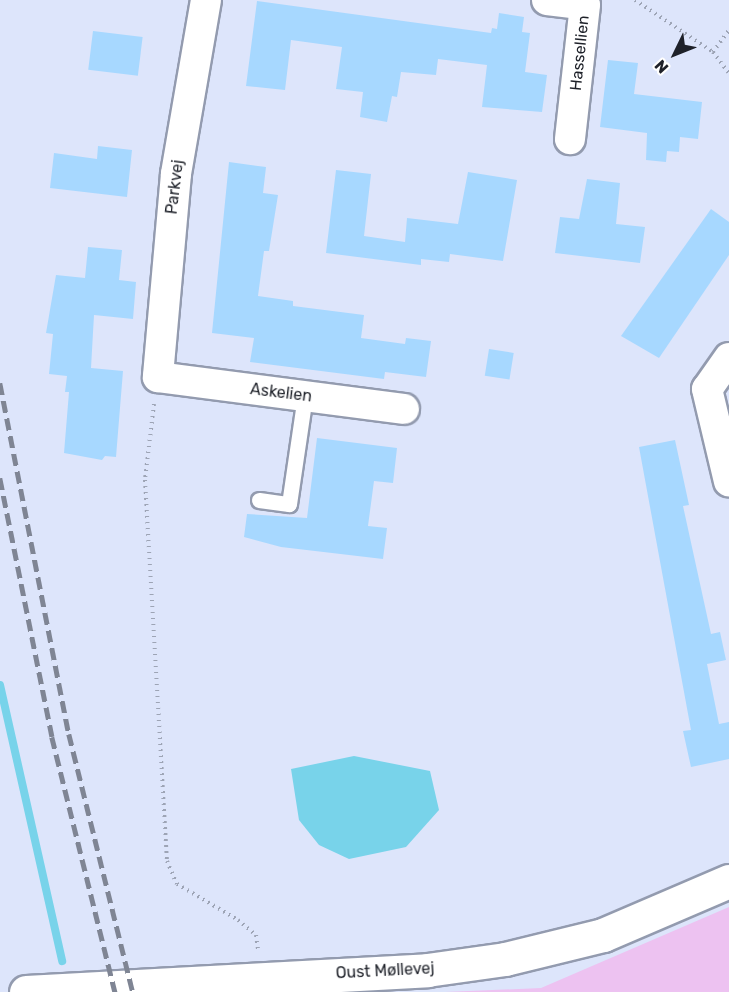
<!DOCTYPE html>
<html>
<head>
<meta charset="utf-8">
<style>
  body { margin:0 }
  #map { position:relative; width:729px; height:992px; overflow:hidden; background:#dde5fb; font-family:Rubik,sans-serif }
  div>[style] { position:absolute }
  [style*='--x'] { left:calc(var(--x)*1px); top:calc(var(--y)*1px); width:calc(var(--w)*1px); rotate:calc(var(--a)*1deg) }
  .green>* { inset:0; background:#edc2f1 }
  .water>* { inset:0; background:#78d3ea }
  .stream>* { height:8px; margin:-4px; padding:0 4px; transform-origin:4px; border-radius:4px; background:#78d3ea }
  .building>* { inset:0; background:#a7d8ff; transform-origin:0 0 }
  .path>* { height:4px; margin-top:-2px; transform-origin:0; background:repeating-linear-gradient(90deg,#9da4b5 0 1.5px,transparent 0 6px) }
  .roads { filter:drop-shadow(2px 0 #939baf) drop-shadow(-2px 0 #939baf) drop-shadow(0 2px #939baf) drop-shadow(0 -2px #939baf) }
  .service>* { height:15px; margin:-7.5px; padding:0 7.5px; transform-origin:7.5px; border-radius:7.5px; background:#fff }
  .minor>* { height:30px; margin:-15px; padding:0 15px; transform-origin:15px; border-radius:15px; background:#fff }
  .tertiary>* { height:33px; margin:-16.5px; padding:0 16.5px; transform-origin:16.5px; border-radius:16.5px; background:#fff }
  .rail>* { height:4.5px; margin-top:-2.25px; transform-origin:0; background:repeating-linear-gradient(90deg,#7f8594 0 12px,transparent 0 18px) }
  span { translate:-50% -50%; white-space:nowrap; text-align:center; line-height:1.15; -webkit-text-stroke:4.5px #fff; paint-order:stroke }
  .street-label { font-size:16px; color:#1e2129 }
  .north { position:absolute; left:645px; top:24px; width:60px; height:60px; -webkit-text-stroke:4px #fff; paint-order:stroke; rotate:227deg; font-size:16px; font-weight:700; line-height:24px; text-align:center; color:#1e2129 }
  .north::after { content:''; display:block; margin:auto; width:21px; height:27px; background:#1e2129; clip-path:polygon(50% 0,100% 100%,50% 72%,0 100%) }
</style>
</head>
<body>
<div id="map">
  <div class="green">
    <i style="clip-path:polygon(729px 907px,729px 992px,445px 992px,541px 988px)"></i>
  </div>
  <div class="water">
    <i style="clip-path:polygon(354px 756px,430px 771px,439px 810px,406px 847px,349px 859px,319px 845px,299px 820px,291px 769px)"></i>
  </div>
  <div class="stream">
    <i style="--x:0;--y:685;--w:283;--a:77.3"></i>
  </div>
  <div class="building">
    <i style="clip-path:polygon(257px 1px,491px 33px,492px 28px,497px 29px,499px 13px,524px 17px,522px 32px,530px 33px,525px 72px,547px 75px,542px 112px,482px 107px,487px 65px,438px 59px,436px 75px,401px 72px,397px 97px,392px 96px,387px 122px,360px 117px,363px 92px,336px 89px,342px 47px,291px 40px,285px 90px,246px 86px)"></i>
    <i style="left:93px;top:31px;width:50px;height:39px;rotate:7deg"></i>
    <i style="clip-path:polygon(608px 60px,638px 63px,634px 94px,702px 102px,698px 139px,680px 137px,679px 152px,667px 151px,666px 162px,646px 160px,647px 133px,600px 127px)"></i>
    <i style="clip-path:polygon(98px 146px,132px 150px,127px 197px,50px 188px,54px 153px,97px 159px)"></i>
    <i style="clip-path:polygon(229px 162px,266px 167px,263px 193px,278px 195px,269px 251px,264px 251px,258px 296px,293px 301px,293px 306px,364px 315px,361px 338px,405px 344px,406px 338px,431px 341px,426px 377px,385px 372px,384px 379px,250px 362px,254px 338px,212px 333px)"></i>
    <i style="clip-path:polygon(336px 170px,371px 174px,364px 236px,405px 242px,407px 218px,458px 224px,468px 172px,517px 180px,503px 261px,450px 254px,449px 262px,421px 259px,421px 265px,326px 253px)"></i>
    <i style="clip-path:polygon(587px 179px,620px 183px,616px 224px,645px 227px,640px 263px,555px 253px,560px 217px,579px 219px)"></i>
    <i style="clip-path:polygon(711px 209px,729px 222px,729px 255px,659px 358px,621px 336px)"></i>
    <i style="clip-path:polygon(88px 247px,122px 250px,119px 280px,136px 282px,133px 319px,94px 315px,91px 368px,123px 371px,116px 457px,105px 456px,102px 460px,64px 453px,69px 392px,65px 392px,67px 376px,49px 374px,53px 334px,46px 333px,56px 275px,85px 278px)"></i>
    <i style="left:489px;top:349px;width:25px;height:27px;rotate:9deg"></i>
    <i style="clip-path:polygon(317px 438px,397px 448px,393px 483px,374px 481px,368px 526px,387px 528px,383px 559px,281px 547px,244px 537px,247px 514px,307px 518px)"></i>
    <i style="clip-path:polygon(675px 440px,689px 505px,683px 506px,711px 634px,720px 632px,726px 660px,707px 664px,719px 724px,729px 722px,729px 759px,691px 767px,683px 731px,691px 730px,639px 447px)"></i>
  </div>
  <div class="path">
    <i style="--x:635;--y:0;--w:94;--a:33.7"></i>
    <i style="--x:713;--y:52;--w:26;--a:53"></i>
    <i style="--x:713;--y:52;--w:27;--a:-54"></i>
    <i style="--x:154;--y:404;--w:77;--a:96.8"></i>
    <i style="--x:145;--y:480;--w:382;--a:86.7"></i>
    <i style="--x:167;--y:861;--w:25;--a:67"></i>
    <i style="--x:177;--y:884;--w:71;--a:30.5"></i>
    <i style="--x:238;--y:920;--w:23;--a:40"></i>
    <i style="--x:256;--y:935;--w:15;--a:82"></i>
  </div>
  <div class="roads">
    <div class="service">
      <i style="--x:259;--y:500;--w:30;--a:8"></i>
      <i style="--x:289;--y:504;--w:109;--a:-81.6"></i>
    </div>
    <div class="minor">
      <i style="--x:206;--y:0;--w:177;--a:99.8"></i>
      <i style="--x:176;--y:174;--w:204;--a:95.1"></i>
      <i style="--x:158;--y:377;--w:248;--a:7.4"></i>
      <i style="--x:547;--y:0;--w:38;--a:7"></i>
      <i style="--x:585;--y:5;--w:135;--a:96.4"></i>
      <i style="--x:729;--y:358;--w:38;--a:125"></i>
      <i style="--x:707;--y:389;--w:95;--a:76.6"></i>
    </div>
    <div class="tertiary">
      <i style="--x:26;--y:992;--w:402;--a:-3.1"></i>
      <i style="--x:427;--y:970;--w:79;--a:-8"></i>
      <i style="--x:505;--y:959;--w:101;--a:-13.8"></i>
      <i style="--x:603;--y:935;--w:137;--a:-23.2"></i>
    </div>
  </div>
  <div class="rail">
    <i style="--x:0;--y:383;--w:358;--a:78.9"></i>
    <i style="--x:69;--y:734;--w:266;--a:76.1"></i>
    <i style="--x:0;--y:478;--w:264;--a:78.6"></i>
    <i style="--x:52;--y:737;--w:263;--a:76.1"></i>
  </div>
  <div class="street-label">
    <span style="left:580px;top:53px;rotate:-84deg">Hassellien</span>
    <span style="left:175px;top:187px;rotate:-83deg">Parkvej</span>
    <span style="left:281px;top:393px;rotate:7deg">Askelien</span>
    <span style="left:385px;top:971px;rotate:-3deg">Oust Møllevej</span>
  </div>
  <div class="north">N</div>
</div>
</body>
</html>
